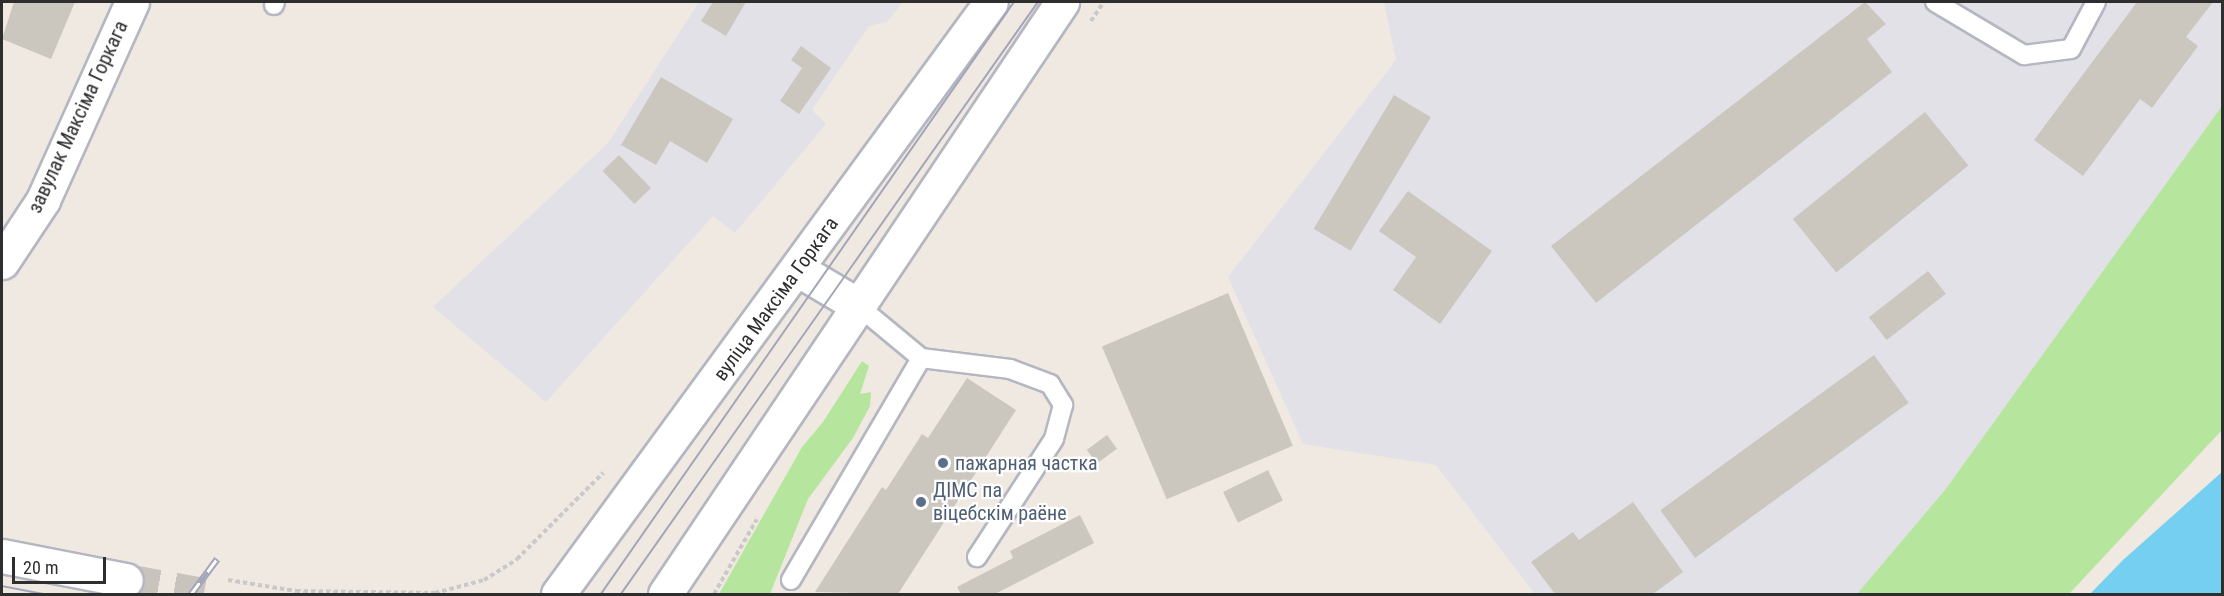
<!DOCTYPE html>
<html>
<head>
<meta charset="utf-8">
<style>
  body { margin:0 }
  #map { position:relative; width:2224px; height:596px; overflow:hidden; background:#efe9e1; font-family:"Roboto Condensed",sans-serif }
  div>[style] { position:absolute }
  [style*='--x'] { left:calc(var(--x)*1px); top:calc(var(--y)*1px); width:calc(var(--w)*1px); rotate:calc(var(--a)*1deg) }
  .industrial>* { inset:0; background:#e3e1e8 }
  .green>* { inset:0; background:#b6e59e }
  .water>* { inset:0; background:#75cff0 }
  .building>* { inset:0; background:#cbc7bf; transform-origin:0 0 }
  .secondary-tunnel>* { height:33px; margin-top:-16.5px; transform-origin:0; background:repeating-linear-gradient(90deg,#c8c4bd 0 33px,transparent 0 49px) }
  .path>* { height:4px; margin-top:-2px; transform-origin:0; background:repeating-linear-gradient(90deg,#c9c9c9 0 4.5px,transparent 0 7.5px) }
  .roads { filter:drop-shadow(2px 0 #b4b7c1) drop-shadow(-2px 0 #b4b7c1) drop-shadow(0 2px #b4b7c1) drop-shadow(0 -2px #b4b7c1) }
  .lane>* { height:18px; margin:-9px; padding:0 9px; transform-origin:9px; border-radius:9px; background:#fff }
  .street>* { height:33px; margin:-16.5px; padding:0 16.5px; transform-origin:16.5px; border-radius:16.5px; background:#fff }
  .secondary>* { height:33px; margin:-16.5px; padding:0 16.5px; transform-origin:16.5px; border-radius:16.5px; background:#fff }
  .tram>* { height:1.5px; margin:-0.75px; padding:0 0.75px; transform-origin:0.75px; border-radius:0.75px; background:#a3a6b8 }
  .rail>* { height:7px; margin-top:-3.5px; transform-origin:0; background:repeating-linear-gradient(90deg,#fff 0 14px,#a3a6b8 0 28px); box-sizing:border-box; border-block:2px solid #a3a6b8 }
  .dots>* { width:16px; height:16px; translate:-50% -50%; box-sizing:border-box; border:3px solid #fff; border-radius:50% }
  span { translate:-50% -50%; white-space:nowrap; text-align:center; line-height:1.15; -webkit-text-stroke:4.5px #fff; paint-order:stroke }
  .street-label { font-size:20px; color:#2e2e2e }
  .service-label { font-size:20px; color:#4e5e75 }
  .left { translate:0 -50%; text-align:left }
  .frame { position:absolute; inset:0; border:3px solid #2e2e2e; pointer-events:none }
  .scale { position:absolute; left:12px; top:557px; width:94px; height:27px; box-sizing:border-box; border:3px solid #2e2e2e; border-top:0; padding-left:8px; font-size:18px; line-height:21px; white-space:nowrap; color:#2e2e2e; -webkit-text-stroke:4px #fff; paint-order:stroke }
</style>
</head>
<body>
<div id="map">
  <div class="industrial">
    <i style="clip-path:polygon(699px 2px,903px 2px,887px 22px,869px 26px,812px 110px,826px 124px,735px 233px,713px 216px,546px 402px,433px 307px,608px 143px)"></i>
    <i style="clip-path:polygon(1384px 2px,2222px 2px,2222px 110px,1948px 494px,1862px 594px,1535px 594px,1436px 465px,1303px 444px,1228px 277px,1396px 60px)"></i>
  </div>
  <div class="green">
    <i style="clip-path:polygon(2222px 106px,2222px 430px,2069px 594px,1857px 594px,1945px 490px)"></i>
    <i style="clip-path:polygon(862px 361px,869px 366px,860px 394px,871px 392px,870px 406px,853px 438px,808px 499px,770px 594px,719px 594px,802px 447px,823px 422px)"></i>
  </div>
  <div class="water">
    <i style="clip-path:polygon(2222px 472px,2222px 594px,2090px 594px,2123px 560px)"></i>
  </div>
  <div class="building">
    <i style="clip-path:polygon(14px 2px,75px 2px,51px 59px,2px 39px)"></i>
    <i style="clip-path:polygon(713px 2px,746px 2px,726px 36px,701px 21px)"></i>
    <i style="clip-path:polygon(1865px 2px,1886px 24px,1867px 39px,1892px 72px,1596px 303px,1551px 246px)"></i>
    <i style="clip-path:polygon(2137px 2px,2213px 2px,2186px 37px,2198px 46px,2152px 108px,2140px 99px,2083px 176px,2034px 140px)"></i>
    <i style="clip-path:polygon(801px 46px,831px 68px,799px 114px,780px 101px,802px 68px,791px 60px)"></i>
    <i style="clip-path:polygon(661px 77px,733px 119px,707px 163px,670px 141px,656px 165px,621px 145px)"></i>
    <i style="left:1394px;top:95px;width:43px;height:156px;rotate:31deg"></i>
    <i style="left:1925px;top:112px;width:69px;height:170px;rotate:51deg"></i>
    <i style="left:619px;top:155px;width:46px;height:23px;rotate:46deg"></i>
    <i style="clip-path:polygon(1408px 191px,1492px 251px,1440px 324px,1393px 290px,1416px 257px,1379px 231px)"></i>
    <i style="left:1928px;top:271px;width:29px;height:75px;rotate:52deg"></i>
    <i style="left:1228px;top:293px;width:166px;height:137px;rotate:67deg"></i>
    <i style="left:1874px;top:355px;width:59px;height:264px;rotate:54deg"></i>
    <i style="clip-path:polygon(967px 378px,1016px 410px,898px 594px,815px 592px,882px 487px,886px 490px,922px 434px,928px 438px)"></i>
    <i style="left:1107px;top:435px;width:17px;height:25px;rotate:54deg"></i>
    <i style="left:1268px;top:470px;width:34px;height:50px;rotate:64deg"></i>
    <i style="clip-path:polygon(1633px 502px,1683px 572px,1653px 594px,1555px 594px,1531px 562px,1573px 532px,1579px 540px)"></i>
    <i style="clip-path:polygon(1080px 515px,1094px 543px,995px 594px,961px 594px,957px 587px,1013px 558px,1010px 551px)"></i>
  </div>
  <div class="secondary-tunnel">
    <i style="--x:126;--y:580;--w:79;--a:10.2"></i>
  </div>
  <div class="path">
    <i style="--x:1091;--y:21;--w:23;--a:-56"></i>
    <i style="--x:228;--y:580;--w:69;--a:9.2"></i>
    <i style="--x:296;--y:591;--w:139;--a:0.8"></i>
    <i style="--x:435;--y:593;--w:51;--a:-14.9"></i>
    <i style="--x:484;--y:580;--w:39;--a:-32"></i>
    <i style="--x:517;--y:559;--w:122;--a:-45"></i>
    <i style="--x:714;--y:594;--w:86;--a:-60.2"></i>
  </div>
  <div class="roads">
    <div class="lane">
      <i style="--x:1935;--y:2;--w:104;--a:30.8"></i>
      <i style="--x:2024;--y:55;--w:47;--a:-7.3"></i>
      <i style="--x:2071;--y:49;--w:53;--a:-62"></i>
      <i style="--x:274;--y:5;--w:3;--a:-72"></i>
      <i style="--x:921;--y:358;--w:90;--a:7"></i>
      <i style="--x:1010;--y:369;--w:43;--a:20.6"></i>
      <i style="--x:1050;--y:384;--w:25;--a:58"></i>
      <i style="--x:1063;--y:405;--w:35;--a:105"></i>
      <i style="--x:1054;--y:439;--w:141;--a:123.1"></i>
      <i style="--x:791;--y:580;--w:257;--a:-59.6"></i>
      <i style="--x:921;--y:358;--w:85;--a:-140.3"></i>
    </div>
    <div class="street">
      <i style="--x:2;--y:262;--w:74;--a:-56.5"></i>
      <i style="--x:43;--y:200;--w:217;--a:-65.8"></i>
      <i style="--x:797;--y:269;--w:69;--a:30.7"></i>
    </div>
    <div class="secondary">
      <i style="--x:2;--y:556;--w:126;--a:11"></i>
      <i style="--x:558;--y:594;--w:733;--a:-53.82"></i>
      <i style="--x:665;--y:594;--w:713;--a:-56.15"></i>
    </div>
  </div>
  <div class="tram">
    <i style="--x:2;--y:586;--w:43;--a:10.8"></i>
    <i style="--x:601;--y:594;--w:722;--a:-55.1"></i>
    <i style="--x:621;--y:594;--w:724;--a:-54.84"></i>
  </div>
  <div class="rail">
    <i style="--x:191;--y:594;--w:44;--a:-53.4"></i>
  </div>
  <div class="dots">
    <i style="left:943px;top:463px;background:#5c6f8a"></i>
    <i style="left:921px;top:502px;background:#5c6f8a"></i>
  </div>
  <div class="street-label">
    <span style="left:78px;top:117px;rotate:-65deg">завулак Максіма Горкага</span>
    <span style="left:776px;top:299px;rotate:-54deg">вуліца Максіма Горкага</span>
  </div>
  <div class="service-label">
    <span class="left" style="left:955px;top:463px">пажарная частка</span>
    <span class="left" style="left:933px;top:502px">ДІМС па<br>віцебскім раёне</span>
  </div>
  <div class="frame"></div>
  <div class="scale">20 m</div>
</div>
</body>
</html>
